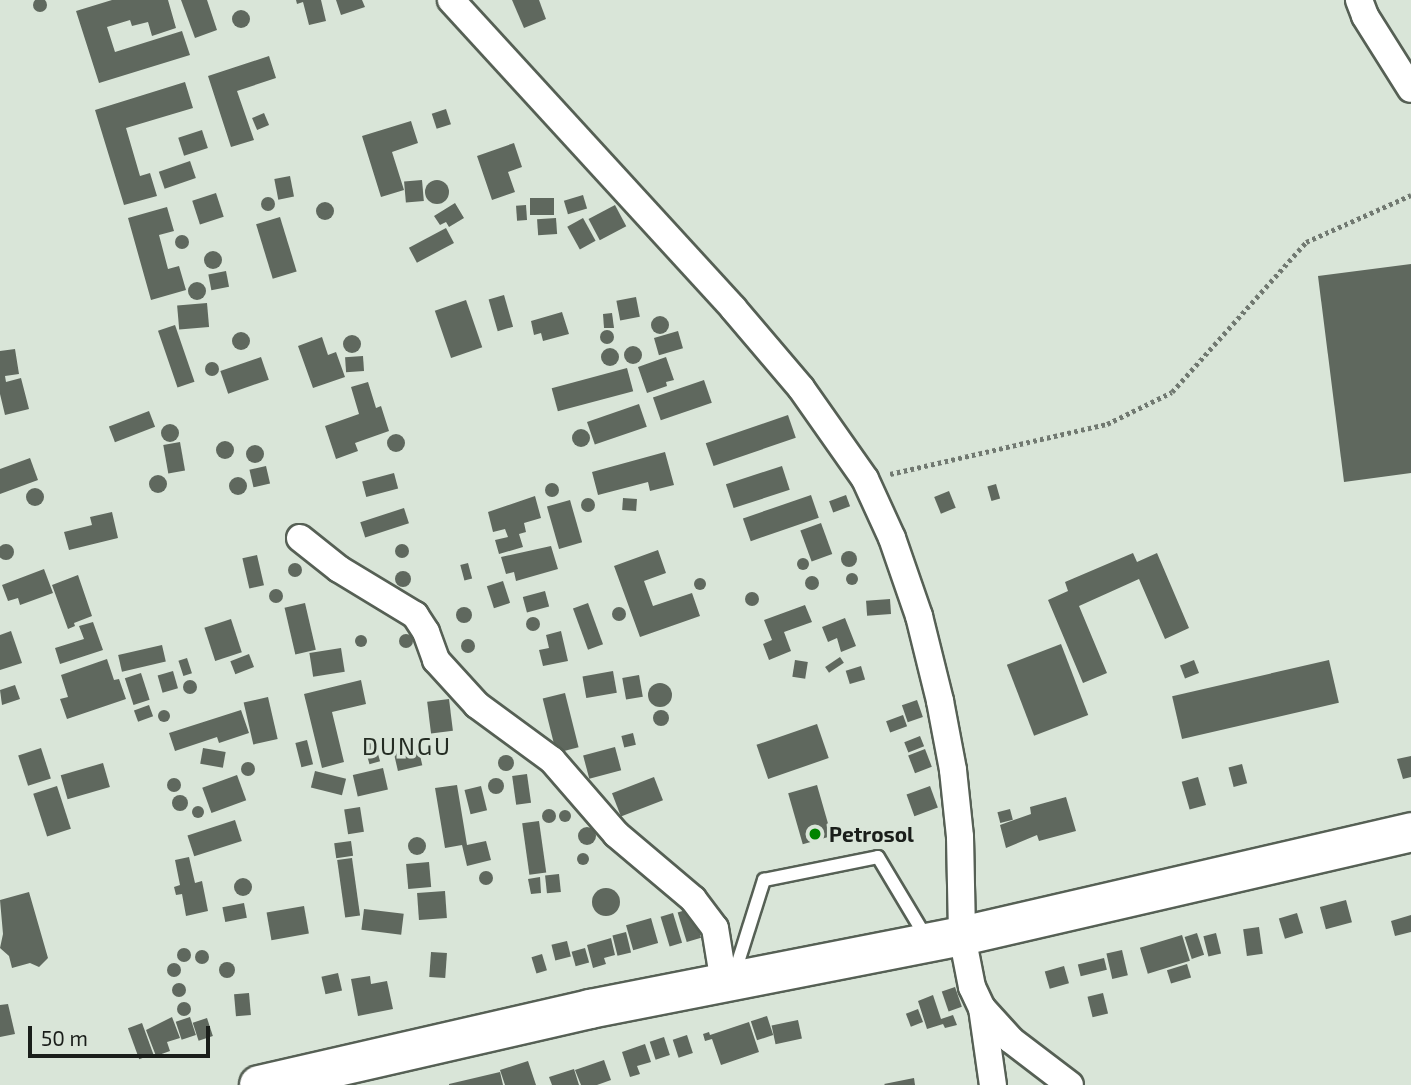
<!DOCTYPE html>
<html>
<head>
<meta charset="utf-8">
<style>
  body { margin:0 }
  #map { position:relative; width:1411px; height:1085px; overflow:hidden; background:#d9e5d8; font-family:"Exo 2",sans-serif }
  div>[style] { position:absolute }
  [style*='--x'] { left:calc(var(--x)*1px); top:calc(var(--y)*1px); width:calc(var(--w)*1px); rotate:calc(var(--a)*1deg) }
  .building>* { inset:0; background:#5f685e; transform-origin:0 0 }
  .round { border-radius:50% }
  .path>* { height:4.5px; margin-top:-2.25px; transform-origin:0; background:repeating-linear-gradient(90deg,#717971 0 3.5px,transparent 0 7px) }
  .roads { filter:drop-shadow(2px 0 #566055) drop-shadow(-2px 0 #566055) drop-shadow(0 2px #566055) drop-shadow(0 -2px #566055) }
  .service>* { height:12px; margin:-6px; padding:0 6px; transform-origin:6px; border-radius:6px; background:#fff }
  .minor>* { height:26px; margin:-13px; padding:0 13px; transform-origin:13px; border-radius:13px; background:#fff }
  .trunk>* { height:38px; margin:-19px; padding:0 19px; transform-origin:19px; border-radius:19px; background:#fff }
  .dots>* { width:19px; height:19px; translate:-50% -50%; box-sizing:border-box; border:4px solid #d9e5d8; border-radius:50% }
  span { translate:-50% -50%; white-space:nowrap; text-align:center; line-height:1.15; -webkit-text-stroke:7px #d9e5d8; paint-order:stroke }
  .poi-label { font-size:21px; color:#1a1e1a; font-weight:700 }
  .left { translate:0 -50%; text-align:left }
  .quarter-label { font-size:24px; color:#242c23; letter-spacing:2px }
  .scale { position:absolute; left:28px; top:1026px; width:182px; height:32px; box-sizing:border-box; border:4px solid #1a1e1a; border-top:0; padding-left:9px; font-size:21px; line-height:24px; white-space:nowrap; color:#1a1e1a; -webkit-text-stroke:5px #d9e5d8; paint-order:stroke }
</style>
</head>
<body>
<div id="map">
  <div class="building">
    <i class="round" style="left:33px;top:-2px;width:14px;height:14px"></i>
    <i style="clip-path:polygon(112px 0,168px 0,176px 28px,152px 36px,148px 22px,132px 26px,130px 20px,107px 27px,115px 52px,182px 31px,190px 55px,99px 83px,76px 11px)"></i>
    <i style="clip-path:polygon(181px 0,207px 0,217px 30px,195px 38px)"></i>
    <i style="clip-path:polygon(296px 0,321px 0,326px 21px,309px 25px,303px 2px,297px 4px)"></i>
    <i style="clip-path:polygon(336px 0,362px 0,365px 7px,341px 15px)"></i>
    <i style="clip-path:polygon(512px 0,539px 0,546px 19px,524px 28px)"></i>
    <i class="round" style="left:232px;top:10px;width:18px;height:18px"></i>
    <i style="clip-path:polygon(269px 56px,276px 78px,237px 91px,254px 140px,231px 147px,208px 76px)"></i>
    <i style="clip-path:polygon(185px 82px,193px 108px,126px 128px,140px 176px,150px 173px,157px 196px,124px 205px,95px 110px)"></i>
    <i style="left:446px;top:109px;width:16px;height:15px;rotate:72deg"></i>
    <i style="left:264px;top:113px;width:13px;height:13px;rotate:67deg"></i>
    <i style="clip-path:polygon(411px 121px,418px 143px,392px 152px,404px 190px,381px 197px,362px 136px)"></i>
    <i style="left:202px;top:130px;width:19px;height:25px;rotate:72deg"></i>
    <i style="clip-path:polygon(514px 143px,522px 167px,508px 172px,515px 192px,492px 200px,477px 156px)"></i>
    <i style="left:190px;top:161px;width:18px;height:33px;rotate:71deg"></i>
    <i style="left:290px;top:176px;width:21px;height:16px;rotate:79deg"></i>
    <i style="left:422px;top:180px;width:21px;height:18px;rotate:85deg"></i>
    <i class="round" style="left:425px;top:180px;width:24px;height:24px"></i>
    <i style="left:216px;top:193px;width:25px;height:25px;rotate:72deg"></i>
    <i style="left:583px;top:195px;width:14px;height:20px;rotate:73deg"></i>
    <i class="round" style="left:261px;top:197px;width:14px;height:14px"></i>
    <i style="left:530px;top:198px;width:24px;height:17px"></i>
    <i class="round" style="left:316px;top:202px;width:18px;height:18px"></i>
    <i style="clip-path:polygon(455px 203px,464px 218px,449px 227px,446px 222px,440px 225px,434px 216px)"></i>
    <i style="left:526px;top:205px;width:15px;height:10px;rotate:86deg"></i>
    <i style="left:615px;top:205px;width:24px;height:30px;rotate:62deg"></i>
    <i style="clip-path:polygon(167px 207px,174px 231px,159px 235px,168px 269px,179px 266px,186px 290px,151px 300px,128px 218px)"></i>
    <i style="left:280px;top:217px;width:57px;height:25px;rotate:73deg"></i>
    <i style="left:556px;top:218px;width:16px;height:19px;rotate:86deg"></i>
    <i style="left:583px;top:218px;width:26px;height:18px;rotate:61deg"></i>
    <i style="left:446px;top:228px;width:17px;height:42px;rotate:62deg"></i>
    <i class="round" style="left:175px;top:235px;width:14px;height:14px"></i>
    <i class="round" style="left:204px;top:251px;width:18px;height:18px"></i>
    <i style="clip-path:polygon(1411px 264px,1411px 473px,1344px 482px,1318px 276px)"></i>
    <i style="left:226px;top:271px;width:16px;height:18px;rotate:79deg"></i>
    <i class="round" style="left:188px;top:282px;width:18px;height:18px"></i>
    <i style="left:504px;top:295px;width:33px;height:16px;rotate:74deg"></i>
    <i style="left:636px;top:297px;width:20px;height:20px;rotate:79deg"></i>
    <i style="left:466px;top:300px;width:50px;height:33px;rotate:71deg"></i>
    <i style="left:207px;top:303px;width:24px;height:30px;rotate:85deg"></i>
    <i style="clip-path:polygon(562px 312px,569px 334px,543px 341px,541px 333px,534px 335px,531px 321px)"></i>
    <i style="clip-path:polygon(612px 313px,614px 328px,604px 328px,603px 314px)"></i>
    <i class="round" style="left:651px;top:316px;width:18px;height:18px"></i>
    <i style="left:175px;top:325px;width:60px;height:18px;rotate:71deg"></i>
    <i class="round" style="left:600px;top:330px;width:14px;height:14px"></i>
    <i style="left:678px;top:331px;width:18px;height:25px;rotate:74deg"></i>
    <i class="round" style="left:232px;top:332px;width:18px;height:18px"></i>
    <i class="round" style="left:343px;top:335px;width:18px;height:18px"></i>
    <i style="clip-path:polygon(322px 337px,328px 355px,336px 352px,345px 377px,313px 388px,298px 346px)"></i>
    <i class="round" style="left:624px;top:346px;width:18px;height:18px"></i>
    <i class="round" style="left:601px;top:348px;width:18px;height:18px"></i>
    <i style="clip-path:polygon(15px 349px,19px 374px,5px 376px,6px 382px,21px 378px,29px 409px,5px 415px,0 394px,0 351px)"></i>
    <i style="left:363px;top:356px;width:15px;height:18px;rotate:86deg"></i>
    <i style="left:261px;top:357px;width:24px;height:43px;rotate:71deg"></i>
    <i style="clip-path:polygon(666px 357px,674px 380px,666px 382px,667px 386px,647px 393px,638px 367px)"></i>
    <i class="round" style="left:205px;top:362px;width:14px;height:14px"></i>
    <i style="left:627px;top:368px;width:24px;height:78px;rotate:75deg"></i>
    <i style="left:704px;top:380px;width:24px;height:54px;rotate:71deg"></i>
    <i style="clip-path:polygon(368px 382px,376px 408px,381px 406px,389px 431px,355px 443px,358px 451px,336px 459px,325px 426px,359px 414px,351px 387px)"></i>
    <i style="left:639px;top:404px;width:24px;height:55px;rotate:71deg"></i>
    <i style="left:149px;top:411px;width:17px;height:43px;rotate:69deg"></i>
    <i style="left:788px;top:415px;width:24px;height:87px;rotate:71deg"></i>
    <i class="round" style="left:161px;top:424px;width:18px;height:18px"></i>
    <i class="round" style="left:572px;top:429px;width:18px;height:18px"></i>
    <i class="round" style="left:387px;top:434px;width:18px;height:18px"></i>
    <i class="round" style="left:216px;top:441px;width:18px;height:18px"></i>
    <i style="left:180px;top:442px;width:29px;height:17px;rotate:80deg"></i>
    <i class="round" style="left:246px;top:445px;width:18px;height:18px"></i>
    <i style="clip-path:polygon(665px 452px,674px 485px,650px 491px,648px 482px,598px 495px,592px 472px)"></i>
    <i style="clip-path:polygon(30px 458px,38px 480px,0 494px,0 469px)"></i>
    <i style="left:266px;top:466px;width:18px;height:17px;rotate:77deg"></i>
    <i style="left:782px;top:466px;width:25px;height:59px;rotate:72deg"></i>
    <i style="left:394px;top:473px;width:16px;height:33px;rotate:75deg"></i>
    <i class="round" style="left:149px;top:475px;width:18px;height:18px"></i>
    <i class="round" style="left:229px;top:477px;width:18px;height:18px"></i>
    <i class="round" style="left:545px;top:483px;width:14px;height:14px"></i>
    <i style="left:996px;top:484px;width:15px;height:9px;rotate:74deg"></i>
    <i class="round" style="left:26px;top:488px;width:18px;height:18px"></i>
    <i style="left:949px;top:491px;width:18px;height:16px;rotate:68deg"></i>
    <i style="left:811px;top:495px;width:24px;height:72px;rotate:71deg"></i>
    <i style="left:846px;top:495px;width:12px;height:18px;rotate:70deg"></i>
    <i style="clip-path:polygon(535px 496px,541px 518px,524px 523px,526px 532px,519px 534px,523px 547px,499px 554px,495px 540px,508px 537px,505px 529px,493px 532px,488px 512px)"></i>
    <i style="left:623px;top:498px;width:14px;height:12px;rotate:4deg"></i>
    <i class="round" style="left:581px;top:498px;width:14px;height:14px"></i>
    <i style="left:570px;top:500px;width:44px;height:24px;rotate:74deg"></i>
    <i style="left:404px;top:508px;width:16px;height:46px;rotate:72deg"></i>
    <i style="clip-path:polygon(112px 512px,118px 538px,69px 550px,64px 532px,92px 525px,90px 517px)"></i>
    <i style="left:821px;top:523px;width:33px;height:22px;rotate:70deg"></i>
    <i class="round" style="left:-2px;top:544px;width:16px;height:16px"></i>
    <i class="round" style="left:395px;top:544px;width:14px;height:14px"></i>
    <i style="clip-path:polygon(551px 546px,558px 569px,516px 581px,514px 572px,506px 574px,501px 557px)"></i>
    <i style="clip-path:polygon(658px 550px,666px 573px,644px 581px,653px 606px,692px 593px,700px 616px,640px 637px,614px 566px)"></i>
    <i class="round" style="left:841px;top:551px;width:16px;height:16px"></i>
    <i style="clip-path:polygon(1133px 553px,1137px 562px,1157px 553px,1189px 628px,1165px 639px,1139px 579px,1079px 606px,1107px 673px,1083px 683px,1048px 600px,1068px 591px,1065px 582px)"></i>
    <i style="left:257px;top:555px;width:31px;height:15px;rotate:77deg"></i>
    <i class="round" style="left:797px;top:558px;width:12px;height:12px"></i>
    <i style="left:468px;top:563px;width:16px;height:8px;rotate:75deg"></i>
    <i class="round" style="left:288px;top:563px;width:14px;height:14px"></i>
    <i style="clip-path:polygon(44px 569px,53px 593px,20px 605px,18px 598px,8px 601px,2px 585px)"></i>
    <i class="round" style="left:395px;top:571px;width:16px;height:16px"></i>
    <i class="round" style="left:846px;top:573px;width:12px;height:12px"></i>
    <i style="clip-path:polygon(78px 575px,92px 616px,74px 623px,75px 626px,68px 629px,52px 585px)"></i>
    <i class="round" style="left:805px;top:576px;width:14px;height:14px"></i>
    <i class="round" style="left:694px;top:578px;width:12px;height:12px"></i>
    <i style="left:503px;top:581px;width:23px;height:17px;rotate:72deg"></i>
    <i class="round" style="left:269px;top:589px;width:14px;height:14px"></i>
    <i style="left:545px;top:591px;width:16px;height:23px;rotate:75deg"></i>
    <i class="round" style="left:745px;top:592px;width:14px;height:14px"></i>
    <i style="left:890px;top:599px;width:15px;height:24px;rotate:86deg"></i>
    <i style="left:305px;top:603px;width:48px;height:21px;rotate:77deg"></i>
    <i style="left:588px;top:603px;width:44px;height:16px;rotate:70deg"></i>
    <i style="clip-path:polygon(805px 605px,812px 622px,784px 632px,791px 651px,769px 660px,763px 644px,772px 640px,764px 620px)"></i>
    <i class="round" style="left:456px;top:607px;width:16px;height:16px"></i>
    <i class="round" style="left:612px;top:607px;width:14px;height:14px"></i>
    <i class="round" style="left:526px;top:617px;width:14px;height:14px"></i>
    <i style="clip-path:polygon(845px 618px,856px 646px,841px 652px,837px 638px,828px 642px,822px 627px)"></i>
    <i style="left:231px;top:619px;width:35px;height:28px;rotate:72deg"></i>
    <i style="clip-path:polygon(93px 622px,103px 650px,60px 664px,55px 648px,84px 639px,79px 626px)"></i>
    <i style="clip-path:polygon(11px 631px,22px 663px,0 670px,0 635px)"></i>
    <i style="clip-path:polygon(561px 631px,568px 661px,543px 666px,539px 650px,549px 648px,546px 635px)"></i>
    <i class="round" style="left:399px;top:634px;width:14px;height:14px"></i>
    <i class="round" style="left:355px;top:635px;width:12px;height:12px"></i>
    <i class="round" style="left:461px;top:639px;width:14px;height:14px"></i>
    <i style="left:1061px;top:644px;width:76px;height:58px;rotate:69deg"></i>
    <i style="left:162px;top:645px;width:17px;height:45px;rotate:77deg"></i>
    <i style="left:341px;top:648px;width:24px;height:32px;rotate:81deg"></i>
    <i style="left:249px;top:654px;width:14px;height:20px;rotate:69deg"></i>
    <i style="left:840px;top:657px;width:7px;height:18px;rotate:56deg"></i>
    <i style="left:187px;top:658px;width:16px;height:9px;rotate:72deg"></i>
    <i style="clip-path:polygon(107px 659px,114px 680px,119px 679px,126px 699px,67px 719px,60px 699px,68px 697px,61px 675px)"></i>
    <i style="left:795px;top:660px;width:13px;height:17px;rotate:9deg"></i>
    <i style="left:1194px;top:660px;width:14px;height:15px;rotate:69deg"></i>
    <i style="left:1329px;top:660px;width:44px;height:161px;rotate:77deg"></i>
    <i style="left:861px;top:666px;width:14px;height:16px;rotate:73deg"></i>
    <i style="left:173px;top:671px;width:18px;height:16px;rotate:74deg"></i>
    <i style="left:613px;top:671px;width:22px;height:31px;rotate:80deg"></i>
    <i style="left:141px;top:673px;width:28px;height:17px;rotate:72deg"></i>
    <i style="left:639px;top:675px;width:22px;height:17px;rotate:80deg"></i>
    <i class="round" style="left:183px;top:680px;width:14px;height:14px"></i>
    <i style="clip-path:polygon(361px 680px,366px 704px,332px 712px,344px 762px,322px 768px,304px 694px)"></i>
    <i class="round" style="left:648px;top:683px;width:24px;height:24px"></i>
    <i style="clip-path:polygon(15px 685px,20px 699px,2px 705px,0 690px)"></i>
    <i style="left:565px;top:693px;width:56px;height:23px;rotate:76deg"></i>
    <i style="left:268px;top:697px;width:43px;height:25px;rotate:77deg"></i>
    <i style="left:449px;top:699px;width:32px;height:22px;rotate:83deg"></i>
    <i style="left:917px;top:700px;width:18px;height:16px;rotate:71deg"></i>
    <i style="left:149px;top:705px;width:12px;height:16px;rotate:70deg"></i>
    <i class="round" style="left:158px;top:710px;width:12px;height:12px"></i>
    <i class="round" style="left:653px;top:710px;width:16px;height:16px"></i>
    <i style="clip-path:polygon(241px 710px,249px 733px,219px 743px,217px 737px,175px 751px,169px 733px)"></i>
    <i style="left:903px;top:715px;width:12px;height:18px;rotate:70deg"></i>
    <i style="left:817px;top:724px;width:36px;height:64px;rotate:71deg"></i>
    <i style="left:633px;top:733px;width:12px;height:12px;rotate:76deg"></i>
    <i style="left:920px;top:736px;width:11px;height:17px;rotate:68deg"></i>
    <i style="left:416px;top:738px;width:28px;height:25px;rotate:77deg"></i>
    <i style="left:307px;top:740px;width:25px;height:12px;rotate:76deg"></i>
    <i style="left:374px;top:740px;width:22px;height:11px;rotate:74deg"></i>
    <i style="left:615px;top:747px;width:24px;height:33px;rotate:75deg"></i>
    <i style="left:41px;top:748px;width:32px;height:24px;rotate:72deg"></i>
    <i style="left:203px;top:748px;width:23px;height:16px;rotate:10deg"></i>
    <i style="left:925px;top:749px;width:19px;height:18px;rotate:69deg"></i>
    <i class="round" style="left:498px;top:755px;width:16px;height:16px"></i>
    <i style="clip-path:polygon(1411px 756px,1411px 777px,1403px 779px,1397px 759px)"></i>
    <i class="round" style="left:241px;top:762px;width:14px;height:14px"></i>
    <i style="left:103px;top:763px;width:25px;height:44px;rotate:74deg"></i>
    <i style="left:1242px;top:764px;width:20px;height:14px;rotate:75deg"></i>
    <i style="left:383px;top:768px;width:22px;height:31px;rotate:77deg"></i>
    <i style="left:315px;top:771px;width:32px;height:17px;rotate:14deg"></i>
    <i style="left:527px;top:774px;width:29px;height:15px;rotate:82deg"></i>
    <i style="left:237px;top:775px;width:27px;height:37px;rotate:70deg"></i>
    <i style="left:654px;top:777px;width:25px;height:45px;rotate:69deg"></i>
    <i style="left:1198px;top:777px;width:29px;height:17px;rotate:74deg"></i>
    <i class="round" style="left:488px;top:778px;width:16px;height:16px"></i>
    <i class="round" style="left:167px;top:778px;width:14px;height:14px"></i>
    <i style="clip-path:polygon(457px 785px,467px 845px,486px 841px,491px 860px,467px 866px,462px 845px,445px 848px,435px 788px)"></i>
    <i style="left:817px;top:785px;width:53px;height:30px;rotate:74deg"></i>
    <i style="left:57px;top:786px;width:45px;height:25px;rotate:72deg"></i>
    <i style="left:481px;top:786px;width:25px;height:17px;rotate:76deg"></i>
    <i style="left:930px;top:786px;width:23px;height:25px;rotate:70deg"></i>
    <i class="round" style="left:172px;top:795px;width:16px;height:16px"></i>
    <i style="clip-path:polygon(1066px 797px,1076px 831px,1039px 841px,1037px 835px,1006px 848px,1000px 825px,1031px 814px,1030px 807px)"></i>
    <i class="round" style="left:192px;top:806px;width:12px;height:12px"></i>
    <i style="left:360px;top:807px;width:25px;height:16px;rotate:81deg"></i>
    <i style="left:1010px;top:809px;width:11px;height:13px;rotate:75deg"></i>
    <i class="round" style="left:542px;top:809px;width:14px;height:14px"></i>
    <i class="round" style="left:559px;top:810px;width:12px;height:12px"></i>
    <i style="left:235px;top:820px;width:22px;height:50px;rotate:72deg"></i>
    <i style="left:539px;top:821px;width:52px;height:17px;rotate:82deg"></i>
    <i class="round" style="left:578px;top:827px;width:18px;height:18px"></i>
    <i class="round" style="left:408px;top:837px;width:18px;height:18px"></i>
    <i style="left:351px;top:841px;width:15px;height:17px;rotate:82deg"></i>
    <i class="round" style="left:577px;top:853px;width:12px;height:12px"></i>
    <i style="clip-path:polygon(189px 857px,195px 883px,202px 881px,208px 911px,186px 916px,182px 894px,176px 895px,174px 887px,180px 885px,175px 860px)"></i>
    <i style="left:352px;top:858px;width:58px;height:15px;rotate:82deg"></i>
    <i style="left:429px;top:862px;width:25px;height:23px;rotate:85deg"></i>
    <i class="round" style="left:479px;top:871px;width:14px;height:14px"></i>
    <i style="left:559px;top:874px;width:18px;height:14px;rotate:84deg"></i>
    <i style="clip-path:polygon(540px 877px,541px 893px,531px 894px,528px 879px)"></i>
    <i class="round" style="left:234px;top:878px;width:18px;height:18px"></i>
    <i class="round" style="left:592px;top:888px;width:28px;height:28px"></i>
    <i style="left:445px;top:891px;width:27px;height:28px;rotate:86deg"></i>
    <i style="clip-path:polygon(29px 892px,48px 958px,39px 967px,30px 963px,12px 968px,9px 956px,0 948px,3px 934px,0 900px)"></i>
    <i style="left:1346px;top:900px;width:23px;height:27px;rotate:75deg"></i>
    <i style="left:244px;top:903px;width:15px;height:22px;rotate:79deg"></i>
    <i style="left:304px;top:906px;width:28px;height:38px;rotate:80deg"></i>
    <i style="left:692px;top:908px;width:31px;height:15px;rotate:73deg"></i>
    <i style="left:364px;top:909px;width:40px;height:21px;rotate:7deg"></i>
    <i style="left:673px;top:913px;width:31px;height:13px;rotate:73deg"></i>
    <i style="left:1297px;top:913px;width:21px;height:19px;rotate:73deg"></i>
    <i style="clip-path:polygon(1411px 915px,1411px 932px,1395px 936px,1391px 921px)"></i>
    <i style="left:651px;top:918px;width:26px;height:26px;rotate:74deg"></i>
    <i style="left:1259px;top:927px;width:27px;height:16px;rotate:82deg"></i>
    <i style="left:626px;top:932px;width:21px;height:14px;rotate:76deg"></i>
    <i style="left:1197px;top:933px;width:23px;height:13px;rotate:72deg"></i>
    <i style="left:1216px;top:933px;width:21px;height:13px;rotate:76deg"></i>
    <i style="left:1182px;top:935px;width:27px;height:44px;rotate:73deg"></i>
    <i style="clip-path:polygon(611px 938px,615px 955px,604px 958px,606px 964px,593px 968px,587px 945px)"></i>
    <i style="left:567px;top:941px;width:16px;height:16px;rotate:76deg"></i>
    <i class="round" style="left:177px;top:948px;width:14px;height:14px"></i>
    <i style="left:585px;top:948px;width:15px;height:14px;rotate:74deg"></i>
    <i class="round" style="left:195px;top:950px;width:14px;height:14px"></i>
    <i style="left:1122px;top:950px;width:26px;height:16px;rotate:77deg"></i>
    <i style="left:431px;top:952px;width:16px;height:25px;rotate:4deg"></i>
    <i style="left:542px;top:954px;width:17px;height:11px;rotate:73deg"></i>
    <i style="left:1104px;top:958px;width:12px;height:27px;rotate:76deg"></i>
    <i class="round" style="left:219px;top:962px;width:16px;height:16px"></i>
    <i class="round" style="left:167px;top:963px;width:14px;height:14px"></i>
    <i style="left:1187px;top:964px;width:14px;height:21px;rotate:73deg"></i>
    <i style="left:1064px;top:966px;width:18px;height:20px;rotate:74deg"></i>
    <i style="left:338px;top:973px;width:18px;height:17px;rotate:77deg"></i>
    <i style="clip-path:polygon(370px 976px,371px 984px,387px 981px,393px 1009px,358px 1016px,351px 979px)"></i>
    <i class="round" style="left:172px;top:983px;width:14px;height:14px"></i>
    <i style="left:955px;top:987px;width:21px;height:14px;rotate:71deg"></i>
    <i style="left:249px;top:993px;width:22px;height:15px;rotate:85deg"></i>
    <i style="left:1103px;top:993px;width:21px;height:16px;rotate:76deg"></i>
    <i style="clip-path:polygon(933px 995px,941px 1019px,953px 1015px,957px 1025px,945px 1028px,943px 1024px,927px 1029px,918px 1001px)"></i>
    <i class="round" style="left:177px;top:1002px;width:14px;height:14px"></i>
    <i style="clip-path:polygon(8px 1004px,15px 1034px,0 1037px,0 1005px)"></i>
    <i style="left:918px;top:1009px;width:14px;height:13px;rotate:69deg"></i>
    <i style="left:767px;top:1016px;width:20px;height:17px;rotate:72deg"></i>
    <i style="clip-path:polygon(172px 1017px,180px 1038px,167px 1042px,170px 1051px,156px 1056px,146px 1030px)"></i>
    <i style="left:190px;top:1017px;width:19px;height:15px;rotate:72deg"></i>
    <i style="left:207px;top:1018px;width:19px;height:15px;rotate:72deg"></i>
    <i style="left:798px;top:1020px;width:19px;height:27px;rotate:78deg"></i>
    <i style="clip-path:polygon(749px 1022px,759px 1052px,721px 1065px,712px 1039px,705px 1041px,703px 1034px,709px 1032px,710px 1035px)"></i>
    <i style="left:142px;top:1023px;width:33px;height:15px;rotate:70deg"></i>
    <i style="left:687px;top:1035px;width:19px;height:15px;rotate:72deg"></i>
    <i style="left:664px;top:1037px;width:19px;height:15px;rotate:72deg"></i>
    <i style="clip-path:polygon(645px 1044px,651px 1062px,637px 1066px,640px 1074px,630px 1077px,622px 1052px)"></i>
    <i style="clip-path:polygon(604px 1060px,611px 1080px,597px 1085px,581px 1085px,575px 1070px)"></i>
    <i style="clip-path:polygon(528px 1061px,536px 1085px,505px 1085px,500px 1070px)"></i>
    <i style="clip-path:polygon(574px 1069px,579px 1085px,552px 1085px,549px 1077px)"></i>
    <i style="clip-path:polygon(500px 1072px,503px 1085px,449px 1085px,449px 1084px)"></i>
    <i style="clip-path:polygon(914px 1078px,915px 1085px,885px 1085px,884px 1084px)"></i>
  </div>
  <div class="path">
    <i style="--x:890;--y:474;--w:223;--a:-13"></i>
    <i style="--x:1107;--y:424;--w:72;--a:-26.2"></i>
    <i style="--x:1172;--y:392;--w:201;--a:-48.2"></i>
    <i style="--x:1306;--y:242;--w:115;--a:-24.1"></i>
  </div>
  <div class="roads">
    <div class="service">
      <i style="--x:734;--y:975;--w:100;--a:-72.5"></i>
      <i style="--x:764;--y:880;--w:116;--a:-11.4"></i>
      <i style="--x:878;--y:857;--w:96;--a:59.1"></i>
    </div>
    <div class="minor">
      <i style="--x:451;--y:0;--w:418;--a:47.5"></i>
      <i style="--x:733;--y:308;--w:105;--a:49.6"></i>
      <i style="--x:801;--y:388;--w:111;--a:54.9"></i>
      <i style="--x:865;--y:479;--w:65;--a:65.4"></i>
      <i style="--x:892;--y:538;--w:83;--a:70.9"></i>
      <i style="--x:919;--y:616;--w:88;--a:76.1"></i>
      <i style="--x:940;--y:701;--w:70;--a:79.3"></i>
      <i style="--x:953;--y:770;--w:67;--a:84"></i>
      <i style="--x:960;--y:837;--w:99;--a:88.8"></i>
      <i style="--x:962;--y:936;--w:52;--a:78.9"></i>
      <i style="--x:972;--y:987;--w:23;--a:65"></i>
      <i style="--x:982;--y:1008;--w:43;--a:47.8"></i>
      <i style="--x:1011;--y:1040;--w:74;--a:37.3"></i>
      <i style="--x:1359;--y:0;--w:17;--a:69"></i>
      <i style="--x:1365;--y:16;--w:86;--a:57.8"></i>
      <i style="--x:300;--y:538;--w:50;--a:38.5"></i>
      <i style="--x:339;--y:569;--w:89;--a:31.2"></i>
      <i style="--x:415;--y:615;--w:20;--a:57"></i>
      <i style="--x:426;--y:632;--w:30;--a:70"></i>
      <i style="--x:436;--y:660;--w:61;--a:47.7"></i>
      <i style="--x:477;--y:705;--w:93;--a:36.3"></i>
      <i style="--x:552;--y:760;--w:98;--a:49.1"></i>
      <i style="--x:616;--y:834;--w:101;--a:40.2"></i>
      <i style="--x:693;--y:899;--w:36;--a:53"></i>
      <i style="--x:715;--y:928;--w:56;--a:80.7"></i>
      <i style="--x:982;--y:1008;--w:78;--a:81.9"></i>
    </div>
    <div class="trunk">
      <i style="--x:259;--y:1085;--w:340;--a:-12.9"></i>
      <i style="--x:590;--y:1009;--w:379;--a:-11.1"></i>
      <i style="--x:962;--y:936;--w:461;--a:-13"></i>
    </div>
  </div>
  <div class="dots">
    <i style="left:815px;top:834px;background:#008300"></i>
  </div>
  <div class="poi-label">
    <span class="left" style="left:829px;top:834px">Petrosol</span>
  </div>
  <div class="quarter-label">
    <span style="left:407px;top:746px">DUNGU</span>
  </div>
  <div class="scale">50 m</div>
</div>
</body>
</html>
